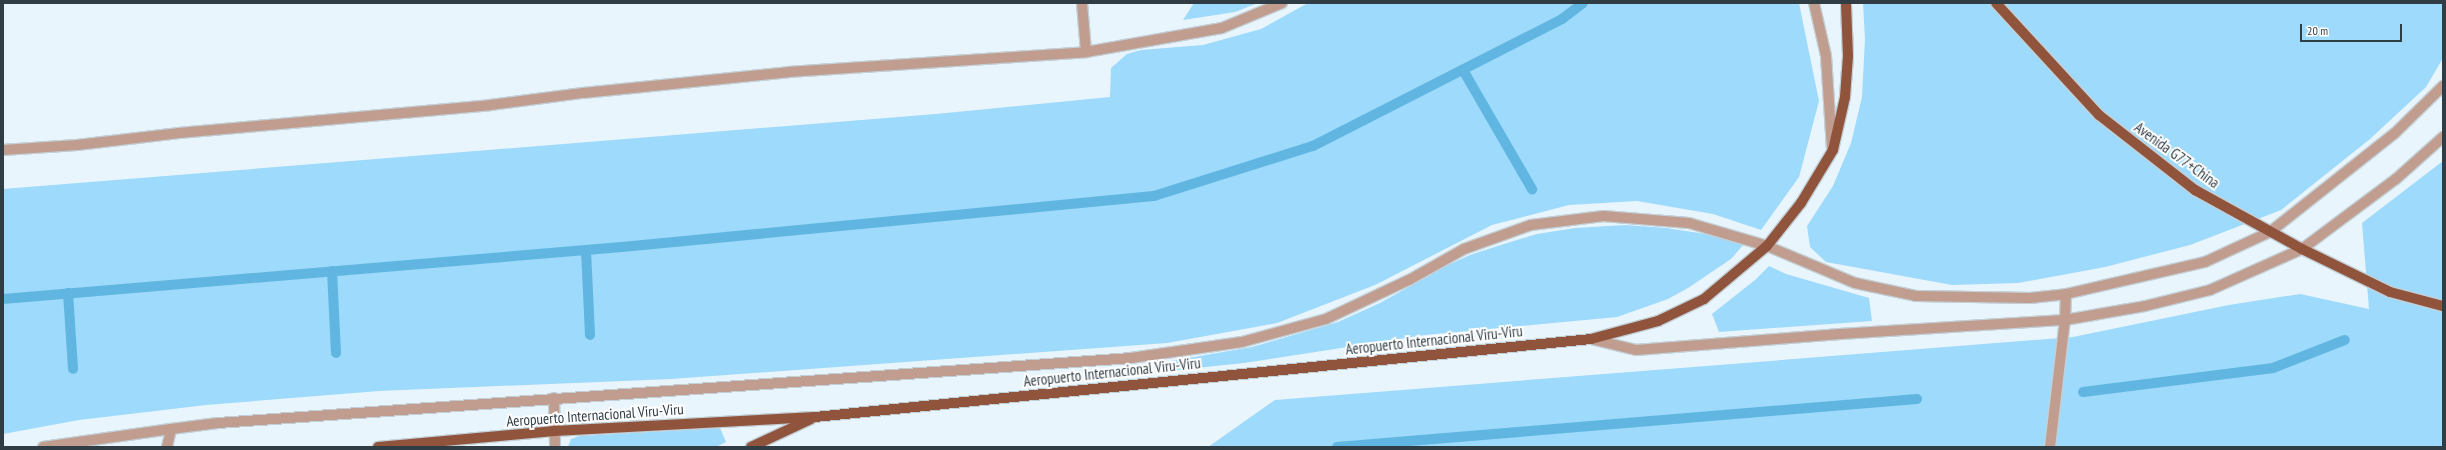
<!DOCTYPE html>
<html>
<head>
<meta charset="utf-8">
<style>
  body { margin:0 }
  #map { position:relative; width:2446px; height:450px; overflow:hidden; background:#e8f5fc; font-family:"PT Sans Narrow",sans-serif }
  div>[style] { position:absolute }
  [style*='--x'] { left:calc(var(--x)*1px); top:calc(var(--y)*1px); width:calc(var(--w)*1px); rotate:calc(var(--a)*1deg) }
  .green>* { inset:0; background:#9ddafb }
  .stream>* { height:10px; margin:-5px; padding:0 5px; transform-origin:5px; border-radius:5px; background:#60b6e1 }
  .roads { filter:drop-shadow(1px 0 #c3d0d7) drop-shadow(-1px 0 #c3d0d7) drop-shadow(0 1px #c3d0d7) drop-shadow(0 -1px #c3d0d7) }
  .service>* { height:10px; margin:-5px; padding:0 5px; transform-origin:5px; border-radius:5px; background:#c09d8f }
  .primary>* { height:10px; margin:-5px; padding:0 5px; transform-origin:5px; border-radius:5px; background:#90543d }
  span { translate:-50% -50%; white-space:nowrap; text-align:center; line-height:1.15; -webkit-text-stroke:4px #fff; paint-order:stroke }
  .street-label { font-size:15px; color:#303d44 }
  .frame { position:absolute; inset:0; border:4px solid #303d44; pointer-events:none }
  .scale { position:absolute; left:2300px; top:24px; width:102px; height:18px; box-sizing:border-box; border:2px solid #303d44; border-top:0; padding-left:5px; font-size:12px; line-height:14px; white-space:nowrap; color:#303d44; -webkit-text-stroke:3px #fff; paint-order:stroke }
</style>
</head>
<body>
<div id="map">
  <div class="green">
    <i style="clip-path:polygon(1194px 3px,1258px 3px,1235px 12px,1183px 20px)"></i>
    <i style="clip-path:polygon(1308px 3px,1799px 3px,1819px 101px,1799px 177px,1761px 230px,1713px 214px,1637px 201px,1569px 205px,1492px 225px,1375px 285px,1277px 323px,1167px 343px,671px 379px,379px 391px,206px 405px,79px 420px,3px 434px,3px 189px,936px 114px,1110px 97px,1111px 68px,1127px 54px,1141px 50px,1203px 45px,1261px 29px)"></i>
    <i style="clip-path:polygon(1863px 3px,2443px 3px,2443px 58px,2426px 87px,2370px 139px,2281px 210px,2190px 245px,2105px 267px,2018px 283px,1952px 285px,1826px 262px,1810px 247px,1807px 226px,1833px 186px,1851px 143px,1862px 97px,1865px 39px)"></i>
    <i style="clip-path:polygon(2443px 161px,2443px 447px,1208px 447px,1275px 400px,2073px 337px,2229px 305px,2300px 294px,2369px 309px,2362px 223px)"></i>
    <i style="clip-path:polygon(1625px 225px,1666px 228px,1712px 235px,1744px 244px,1731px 259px,1688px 288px,1668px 299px,1617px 317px,1425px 335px,1244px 363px,1167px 371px,1162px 368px,1165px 362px,1252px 347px,1338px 322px,1380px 303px,1448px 265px,1470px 255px,1507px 243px,1537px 234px,1575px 228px)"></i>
    <i style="clip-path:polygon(1769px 266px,1786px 274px,1869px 298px,1872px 321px,1719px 332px,1712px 314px,1755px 280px)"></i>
    <i style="clip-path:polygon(720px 428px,726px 442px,716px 447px,568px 447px,571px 439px,579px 436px)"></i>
  </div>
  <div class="stream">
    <i style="--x:1463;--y:70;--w:138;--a:59.9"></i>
    <i style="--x:586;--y:250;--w:85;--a:87.3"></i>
    <i style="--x:332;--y:271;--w:82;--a:87.2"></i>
    <i style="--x:68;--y:293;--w:76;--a:86.2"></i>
    <i style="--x:3;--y:299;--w:621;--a:-4.8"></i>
    <i style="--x:622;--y:247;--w:534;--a:-5.48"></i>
    <i style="--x:1154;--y:196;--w:167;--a:-17.5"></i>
    <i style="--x:1313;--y:146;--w:280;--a:-27"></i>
    <i style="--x:1562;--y:19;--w:26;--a:-37"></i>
    <i style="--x:2083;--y:392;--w:192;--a:-7.2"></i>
    <i style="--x:2273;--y:368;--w:77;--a:-21.3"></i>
    <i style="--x:1337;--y:447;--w:582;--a:-4.73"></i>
  </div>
  <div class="roads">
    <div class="service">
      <i style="--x:1082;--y:3;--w:49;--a:85.3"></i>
      <i style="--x:1814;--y:3;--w:54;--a:77.2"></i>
      <i style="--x:1826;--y:56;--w:92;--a:86.3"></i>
      <i style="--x:3;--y:150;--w:74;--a:-3.9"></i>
      <i style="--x:77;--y:145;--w:103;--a:-6.7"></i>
      <i style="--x:179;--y:133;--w:312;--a:-5.1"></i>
      <i style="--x:490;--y:105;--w:94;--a:-7.4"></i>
      <i style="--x:583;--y:93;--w:206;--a:-5.8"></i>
      <i style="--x:788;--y:72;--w:299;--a:-3.8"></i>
      <i style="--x:1086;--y:52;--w:138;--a:-10"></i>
      <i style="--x:1222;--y:28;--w:65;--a:-22.6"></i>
      <i style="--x:1591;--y:339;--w:46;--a:13.7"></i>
      <i style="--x:1636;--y:350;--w:205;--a:-4.5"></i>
      <i style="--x:1840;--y:334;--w:225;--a:-3.6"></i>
      <i style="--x:2065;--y:320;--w:81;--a:-9.9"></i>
      <i style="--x:2145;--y:306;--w:67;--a:-13.8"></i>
      <i style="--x:2210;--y:290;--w:101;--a:-24"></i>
      <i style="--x:2302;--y:249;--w:117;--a:-36.7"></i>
      <i style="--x:2396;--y:179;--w:63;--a:-41.8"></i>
      <i style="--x:554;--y:398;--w:49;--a:88.8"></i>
      <i style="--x:43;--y:447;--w:129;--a:-8"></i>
      <i style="--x:167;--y:447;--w:18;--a:-77"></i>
      <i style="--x:171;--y:429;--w:47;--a:-7.3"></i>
      <i style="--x:218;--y:423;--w:915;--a:-4.07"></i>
      <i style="--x:1131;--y:358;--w:112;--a:-8.2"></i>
      <i style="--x:1242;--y:342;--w:87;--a:-15.3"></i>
      <i style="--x:1326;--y:319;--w:92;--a:-25.2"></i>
      <i style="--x:1409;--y:280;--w:63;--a:-29.4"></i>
      <i style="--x:1464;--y:249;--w:71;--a:-19.7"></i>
      <i style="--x:1531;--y:225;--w:73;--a:-7.1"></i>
      <i style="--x:1603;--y:216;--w:86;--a:4.7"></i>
      <i style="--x:1689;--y:223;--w:81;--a:16.4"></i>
      <i style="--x:1767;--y:246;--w:95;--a:22.8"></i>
      <i style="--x:1855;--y:283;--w:62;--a:12"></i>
      <i style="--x:1916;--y:296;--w:114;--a:1"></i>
      <i style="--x:2030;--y:298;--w:36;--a:-6"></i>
      <i style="--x:2066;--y:294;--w:143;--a:-13"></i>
      <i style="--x:2205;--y:262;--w:72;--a:-24.8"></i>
      <i style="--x:2270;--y:232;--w:159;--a:-38.4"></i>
      <i style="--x:2395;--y:133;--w:67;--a:-44.4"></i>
      <i style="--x:2050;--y:447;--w:128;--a:-83.3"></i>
      <i style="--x:2065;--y:320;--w:26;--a:-88"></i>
    </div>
    <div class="primary">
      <i style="--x:1996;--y:3;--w:152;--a:47.4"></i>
      <i style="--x:2099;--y:115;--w:122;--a:38"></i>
      <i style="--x:2195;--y:190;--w:122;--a:28.9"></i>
      <i style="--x:2302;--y:249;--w:98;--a:26"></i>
      <i style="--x:2390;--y:292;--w:55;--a:14.8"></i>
      <i style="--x:378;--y:447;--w:177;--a:-5.2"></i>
      <i style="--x:554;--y:431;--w:261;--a:-3.1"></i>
      <i style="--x:815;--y:417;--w:780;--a:-5.74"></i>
      <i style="--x:1591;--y:339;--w:69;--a:-15"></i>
      <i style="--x:1658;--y:321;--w:51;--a:-25.6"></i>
      <i style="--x:1704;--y:299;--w:82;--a:-40.1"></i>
      <i style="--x:1767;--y:246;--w:55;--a:-51.7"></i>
      <i style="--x:1801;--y:203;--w:62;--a:-58.9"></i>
      <i style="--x:1833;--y:150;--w:54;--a:-77.2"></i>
      <i style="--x:1845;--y:97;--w:41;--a:-85.8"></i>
      <i style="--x:1848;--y:56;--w:53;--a:-92.2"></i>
      <i style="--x:751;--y:447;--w:66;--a:-25"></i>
    </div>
  </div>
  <div class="street-label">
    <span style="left:2177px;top:155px;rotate:36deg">Avenida G77+China</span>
    <span style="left:1434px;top:340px;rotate:-6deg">Aeropuerto Internacional Viru-Viru</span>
    <span style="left:1112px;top:372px;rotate:-6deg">Aeropuerto Internacional Viru-Viru</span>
    <span style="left:595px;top:415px;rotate:-4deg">Aeropuerto Internacional Viru-Viru</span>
  </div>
  <div class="frame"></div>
  <div class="scale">20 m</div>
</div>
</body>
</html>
